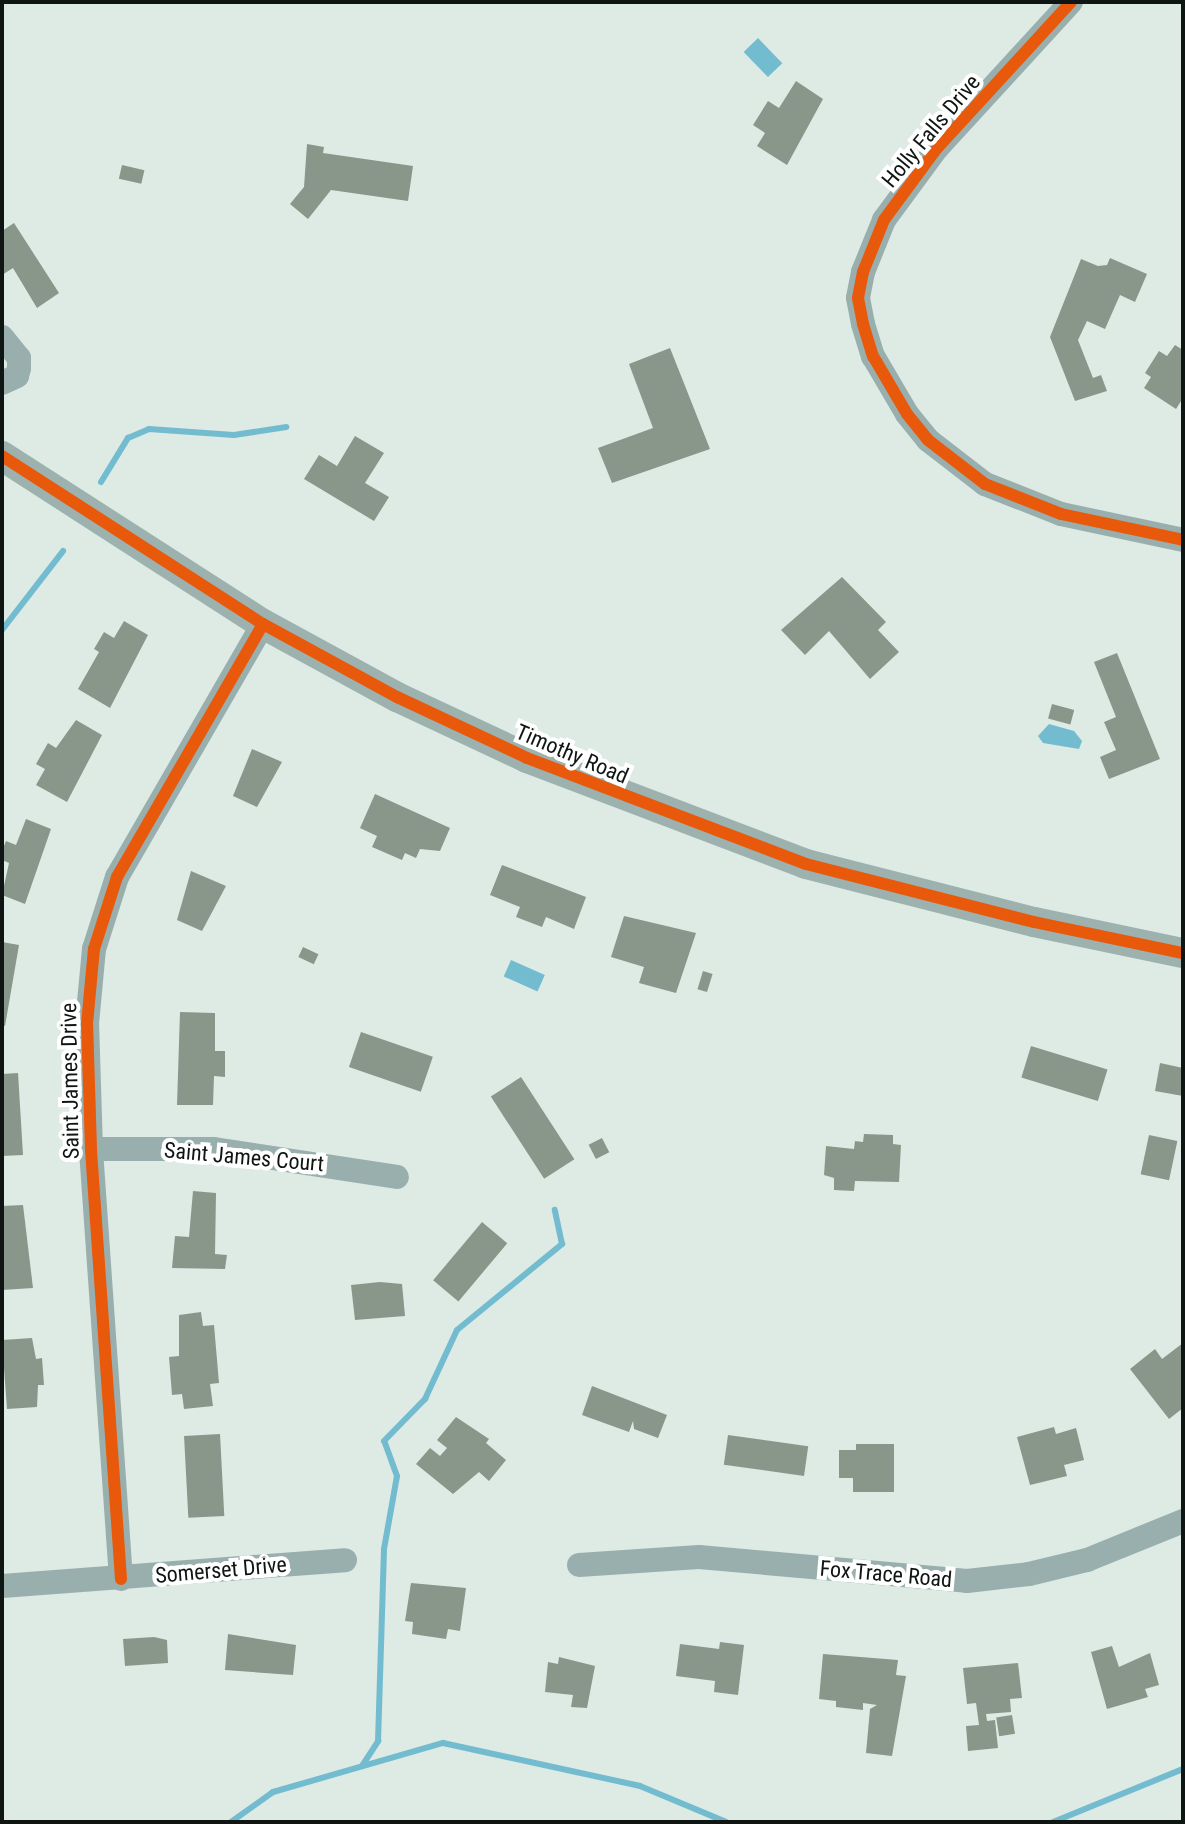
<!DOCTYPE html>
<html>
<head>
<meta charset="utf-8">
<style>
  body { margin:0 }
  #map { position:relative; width:1185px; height:1824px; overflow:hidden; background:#deeae4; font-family:"Roboto Condensed",sans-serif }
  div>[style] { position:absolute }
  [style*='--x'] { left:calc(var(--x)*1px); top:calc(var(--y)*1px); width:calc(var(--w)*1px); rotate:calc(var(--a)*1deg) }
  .water>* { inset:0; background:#73bcd0; transform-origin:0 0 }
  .stream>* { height:6px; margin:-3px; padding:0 3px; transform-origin:3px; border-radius:3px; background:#73bcd0 }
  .building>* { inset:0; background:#88978a; transform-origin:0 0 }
  .minor>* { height:24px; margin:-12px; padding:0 12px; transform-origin:12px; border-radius:12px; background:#99afae }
  .major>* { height:30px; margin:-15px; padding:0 15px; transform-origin:15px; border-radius:15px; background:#9db2ae }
  .cycleway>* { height:12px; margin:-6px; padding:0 6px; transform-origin:6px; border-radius:6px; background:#e8590c }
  span { translate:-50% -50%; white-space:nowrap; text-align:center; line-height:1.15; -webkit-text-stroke:8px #fff; paint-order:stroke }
  .street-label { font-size:22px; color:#0e1512 }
  .frame { position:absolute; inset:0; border:4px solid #0e1512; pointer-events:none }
</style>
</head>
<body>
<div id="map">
  <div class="water">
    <i style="left:758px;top:38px;width:35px;height:20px;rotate:46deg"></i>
    <i style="clip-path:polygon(1049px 724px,1074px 731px,1082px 741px,1079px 749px,1043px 743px,1038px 736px)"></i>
    <i style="left:511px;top:960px;width:37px;height:18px;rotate:24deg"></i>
  </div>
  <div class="stream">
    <i style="--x:101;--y:482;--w:52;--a:-58.5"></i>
    <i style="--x:128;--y:438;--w:23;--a:-23"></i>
    <i style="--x:149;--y:429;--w:85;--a:4"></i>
    <i style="--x:234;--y:435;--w:53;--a:-8.7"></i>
    <i style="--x:2;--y:630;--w:100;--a:-52.3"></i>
    <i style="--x:362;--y:1766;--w:30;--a:-57"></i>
    <i style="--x:378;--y:1741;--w:192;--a:-88.2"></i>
    <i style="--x:384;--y:1549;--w:74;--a:-79.9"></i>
    <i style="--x:397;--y:1476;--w:37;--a:-110"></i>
    <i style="--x:384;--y:1441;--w:59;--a:-45.7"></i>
    <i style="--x:425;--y:1399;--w:76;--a:-65.1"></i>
    <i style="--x:457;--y:1330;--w:136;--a:-39.3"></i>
    <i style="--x:562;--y:1244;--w:35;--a:-102"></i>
    <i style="--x:231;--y:1822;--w:52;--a:-35.5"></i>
    <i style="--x:273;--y:1792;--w:177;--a:-16.1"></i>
    <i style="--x:443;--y:1743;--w:202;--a:12.3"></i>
    <i style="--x:640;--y:1786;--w:93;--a:22.7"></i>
    <i style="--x:1053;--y:1822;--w:140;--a:-22.2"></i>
  </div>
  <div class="building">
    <i style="clip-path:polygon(796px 81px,823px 99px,787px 165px,757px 146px,765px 133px,753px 125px,768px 101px,779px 108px)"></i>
    <i style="clip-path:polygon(307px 144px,324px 147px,323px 153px,413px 166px,408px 201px,331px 190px,308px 219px,290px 204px,304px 187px)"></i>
    <i style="left:122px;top:165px;width:23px;height:14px;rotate:13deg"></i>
    <i style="clip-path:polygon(14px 223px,59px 293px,37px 308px,13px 268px,2px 275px,2px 231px)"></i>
    <i style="clip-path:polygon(1110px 258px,1147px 274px,1135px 302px,1120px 295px,1105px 329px,1087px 321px,1078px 340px,1093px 378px,1101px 375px,1107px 391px,1075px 401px,1050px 337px,1081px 259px,1098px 266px,1107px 265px)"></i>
    <i style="clip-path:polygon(1175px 345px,1183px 350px,1183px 398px,1176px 409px,1144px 388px,1151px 377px,1145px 373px,1159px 351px,1167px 356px)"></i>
    <i style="clip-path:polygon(670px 348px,710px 449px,612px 483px,598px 448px,653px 428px,629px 364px)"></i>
    <i style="clip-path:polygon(355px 436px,384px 453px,365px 483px,389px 497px,374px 521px,304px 479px,319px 455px,337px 466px)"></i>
    <i style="clip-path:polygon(842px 577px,886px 622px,878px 630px,899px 652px,870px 679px,829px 631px,805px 655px,781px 630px)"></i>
    <i style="clip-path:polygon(124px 621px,148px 635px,110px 708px,78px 689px,99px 652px,94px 649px,104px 632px,114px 638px)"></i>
    <i style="clip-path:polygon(1117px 653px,1160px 759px,1109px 779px,1100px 757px,1116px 750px,1104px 722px,1116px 717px,1094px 662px)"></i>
    <i style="left:1052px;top:704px;width:23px;height:15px;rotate:15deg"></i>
    <i style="clip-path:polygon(76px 720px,102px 735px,67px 802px,36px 785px,45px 769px,36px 764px,48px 743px,56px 748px)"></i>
    <i style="clip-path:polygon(252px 749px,282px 762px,257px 807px,233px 796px)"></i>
    <i style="clip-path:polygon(375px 794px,450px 828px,440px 851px,420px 849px,416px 858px,405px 853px,402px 860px,372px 847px,377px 836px,360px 828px)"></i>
    <i style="clip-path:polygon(26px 819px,51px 829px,25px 904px,2px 895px,9px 863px,2px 860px,2px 851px,6px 841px,16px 845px)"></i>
    <i style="clip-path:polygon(502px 865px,586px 897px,574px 929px,546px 917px,542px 927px,516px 917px,520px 907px,490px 895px)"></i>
    <i style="clip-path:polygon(191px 871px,226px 886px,202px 931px,177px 920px)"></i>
    <i style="clip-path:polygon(624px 916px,696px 933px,676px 993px,639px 983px,644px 967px,611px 957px)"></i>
    <i style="clip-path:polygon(2px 942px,19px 945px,5px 1026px,2px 1025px)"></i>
    <i style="left:303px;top:947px;width:17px;height:11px;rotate:25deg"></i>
    <i style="left:703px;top:971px;width:10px;height:19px;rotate:17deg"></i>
    <i style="clip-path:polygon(180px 1012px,215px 1013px,215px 1051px,225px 1051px,225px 1077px,214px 1076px,213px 1105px,177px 1105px)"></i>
    <i style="left:361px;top:1032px;width:76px;height:37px;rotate:19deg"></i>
    <i style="left:1031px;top:1046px;width:80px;height:33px;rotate:17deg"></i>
    <i style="clip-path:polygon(1160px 1063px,1183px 1068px,1183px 1096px,1155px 1091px)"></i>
    <i style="clip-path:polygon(18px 1073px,23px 1155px,2px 1156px,2px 1074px)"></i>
    <i style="left:521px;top:1077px;width:98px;height:36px;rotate:57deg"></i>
    <i style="clip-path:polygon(864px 1134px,893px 1135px,893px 1144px,901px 1145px,899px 1182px,855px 1181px,854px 1191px,834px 1190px,834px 1178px,824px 1175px,826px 1146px,854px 1149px,855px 1141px,863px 1142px)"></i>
    <i style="left:1149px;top:1135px;width:29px;height:40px;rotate:12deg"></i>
    <i style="left:602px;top:1138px;width:16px;height:15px;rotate:63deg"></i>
    <i style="clip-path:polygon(193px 1191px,216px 1193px,215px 1254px,227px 1255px,225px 1269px,172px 1268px,175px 1236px,189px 1237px)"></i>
    <i style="clip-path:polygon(23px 1205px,33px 1288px,2px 1290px,2px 1206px)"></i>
    <i style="left:482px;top:1222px;width:33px;height:76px;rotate:40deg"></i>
    <i style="clip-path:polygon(380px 1282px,402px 1284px,405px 1316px,355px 1320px,351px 1285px)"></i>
    <i style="clip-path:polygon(201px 1312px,203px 1326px,214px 1325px,219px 1383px,210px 1384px,213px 1406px,184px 1409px,182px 1394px,172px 1395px,169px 1357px,179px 1356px,179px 1315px)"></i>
    <i style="clip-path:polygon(32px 1338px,36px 1359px,42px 1358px,44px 1385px,38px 1385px,37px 1407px,7px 1409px,2px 1340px)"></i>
    <i style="clip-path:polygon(1183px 1343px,1183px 1408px,1169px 1419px,1130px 1369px,1155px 1349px,1162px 1359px)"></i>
    <i style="clip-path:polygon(592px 1386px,667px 1415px,658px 1438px,634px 1429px,633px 1421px,629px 1432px,582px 1415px)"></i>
    <i style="clip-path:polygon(456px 1417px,489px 1439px,486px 1443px,506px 1460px,489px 1481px,479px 1472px,453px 1494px,416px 1464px,430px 1448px,440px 1456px,447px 1448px,437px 1440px)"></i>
    <i style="clip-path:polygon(1054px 1427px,1056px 1434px,1076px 1428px,1084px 1460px,1064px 1465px,1067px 1476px,1030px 1485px,1017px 1437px)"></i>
    <i style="left:220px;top:1434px;width:82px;height:36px;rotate:87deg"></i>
    <i style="left:728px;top:1435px;width:81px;height:30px;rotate:8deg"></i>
    <i style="clip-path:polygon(856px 1444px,894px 1444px,894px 1492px,853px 1492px,853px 1478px,839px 1478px,839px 1450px,856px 1450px)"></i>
    <i style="clip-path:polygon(411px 1583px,466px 1588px,460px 1631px,448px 1629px,446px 1639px,412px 1634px,413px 1622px,405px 1621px)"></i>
    <i style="clip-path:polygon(228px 1634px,296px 1645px,293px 1675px,225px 1670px)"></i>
    <i style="clip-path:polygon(154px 1637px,167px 1640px,168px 1663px,125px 1666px,123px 1639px)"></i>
    <i style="clip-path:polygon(720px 1642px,744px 1645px,738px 1695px,714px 1692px,715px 1681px,676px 1676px,680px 1644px,719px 1649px)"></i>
    <i style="clip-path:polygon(1112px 1646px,1119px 1667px,1150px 1653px,1159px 1685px,1145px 1689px,1148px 1697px,1107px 1709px,1091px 1652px)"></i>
    <i style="clip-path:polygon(823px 1654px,898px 1660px,896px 1675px,906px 1676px,892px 1756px,866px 1753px,870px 1709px,877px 1705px,863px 1703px,863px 1710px,836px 1707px,836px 1701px,819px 1699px)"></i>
    <i style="clip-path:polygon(559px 1657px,595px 1666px,587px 1708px,571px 1707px,573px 1695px,545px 1692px,548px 1662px,558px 1664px)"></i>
    <i style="clip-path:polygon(1018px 1663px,1022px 1698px,1010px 1699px,1011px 1712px,986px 1714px,987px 1721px,995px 1720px,998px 1748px,968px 1751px,966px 1726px,979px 1725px,976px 1703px,967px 1704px,963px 1668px)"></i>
    <i style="left:1012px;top:1715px;width:19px;height:16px;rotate:81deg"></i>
  </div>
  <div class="minor">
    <i style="--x:1071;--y:2;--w:198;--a:132.5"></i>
    <i style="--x:937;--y:148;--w:89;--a:126.4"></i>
    <i style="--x:884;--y:220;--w:56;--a:112"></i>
    <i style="--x:863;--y:272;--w:26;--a:101"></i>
    <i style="--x:858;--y:298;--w:26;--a:79"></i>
    <i style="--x:863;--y:324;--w:34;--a:73"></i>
    <i style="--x:873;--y:356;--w:67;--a:59.6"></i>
    <i style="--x:907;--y:414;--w:33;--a:51"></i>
    <i style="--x:928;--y:440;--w:72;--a:37.7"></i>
    <i style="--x:985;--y:484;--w:82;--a:21.5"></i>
    <i style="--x:1061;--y:514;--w:125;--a:12"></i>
    <i style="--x:2;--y:337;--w:27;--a:51"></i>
    <i style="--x:19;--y:358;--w:10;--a:90"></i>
    <i style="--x:19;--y:368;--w:8;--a:104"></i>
    <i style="--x:17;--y:376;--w:17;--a:155"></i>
    <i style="--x:91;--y:1149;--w:123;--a:0"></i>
    <i style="--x:214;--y:1149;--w:185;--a:8.7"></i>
    <i style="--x:579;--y:1565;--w:120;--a:-3.8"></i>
    <i style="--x:699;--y:1557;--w:269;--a:5.1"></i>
    <i style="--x:967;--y:1581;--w:62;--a:-6.4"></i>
    <i style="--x:1029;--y:1574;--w:60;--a:-13.6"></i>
    <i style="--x:1087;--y:1560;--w:104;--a:-22.1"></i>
    <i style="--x:121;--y:1579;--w:431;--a:-94"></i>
    <i style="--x:91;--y:1149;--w:125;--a:-91.8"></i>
    <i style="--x:87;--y:1024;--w:75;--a:-84.7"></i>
    <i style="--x:94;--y:949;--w:76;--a:-72.3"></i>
    <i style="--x:117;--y:877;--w:292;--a:-60"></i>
    <i style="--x:2;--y:1586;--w:344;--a:-4.3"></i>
  </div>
  <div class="major">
    <i style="--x:2;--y:456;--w:310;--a:32.8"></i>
    <i style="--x:263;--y:624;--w:153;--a:28.6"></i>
    <i style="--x:397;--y:697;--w:144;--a:25.1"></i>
    <i style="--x:527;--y:758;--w:298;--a:20.8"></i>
    <i style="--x:806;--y:864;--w:235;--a:14.3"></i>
    <i style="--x:1034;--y:922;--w:152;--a:11.8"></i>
  </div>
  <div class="cycleway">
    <i style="--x:1071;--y:2;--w:198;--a:132.5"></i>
    <i style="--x:937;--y:148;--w:89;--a:126.4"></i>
    <i style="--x:884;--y:220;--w:56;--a:112"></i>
    <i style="--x:863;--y:272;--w:26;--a:101"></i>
    <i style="--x:858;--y:298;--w:26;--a:79"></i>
    <i style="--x:863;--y:324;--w:34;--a:73"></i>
    <i style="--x:873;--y:356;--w:67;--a:59.6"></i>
    <i style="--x:907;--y:414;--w:33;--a:51"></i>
    <i style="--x:928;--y:440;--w:72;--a:37.7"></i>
    <i style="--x:985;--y:484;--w:82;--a:21.5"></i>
    <i style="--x:1061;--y:514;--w:125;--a:12"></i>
    <i style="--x:2;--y:456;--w:310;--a:32.8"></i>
    <i style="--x:263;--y:624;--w:153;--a:28.6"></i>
    <i style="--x:397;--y:697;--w:144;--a:25.1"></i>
    <i style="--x:527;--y:758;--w:298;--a:20.8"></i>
    <i style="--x:806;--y:864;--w:235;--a:14.3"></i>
    <i style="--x:1034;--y:922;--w:152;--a:11.8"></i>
    <i style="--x:121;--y:1579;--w:431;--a:-94"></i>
    <i style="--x:91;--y:1149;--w:125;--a:-91.8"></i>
    <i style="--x:87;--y:1024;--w:75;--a:-84.7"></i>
    <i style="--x:94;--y:949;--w:76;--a:-72.3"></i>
    <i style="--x:117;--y:877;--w:292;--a:-60"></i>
  </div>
  <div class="street-label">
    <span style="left:931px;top:131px;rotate:-50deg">Holly Falls Drive</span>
    <span style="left:572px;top:754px;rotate:23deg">Timothy Road</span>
    <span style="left:70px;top:1081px;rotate:-91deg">Saint James Drive</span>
    <span style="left:244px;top:1157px;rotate:5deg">Saint James Court</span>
    <span style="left:221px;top:1570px;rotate:-5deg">Somerset Drive</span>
    <span style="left:886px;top:1574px;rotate:5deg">Fox Trace Road</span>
  </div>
  <div class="frame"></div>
</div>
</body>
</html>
